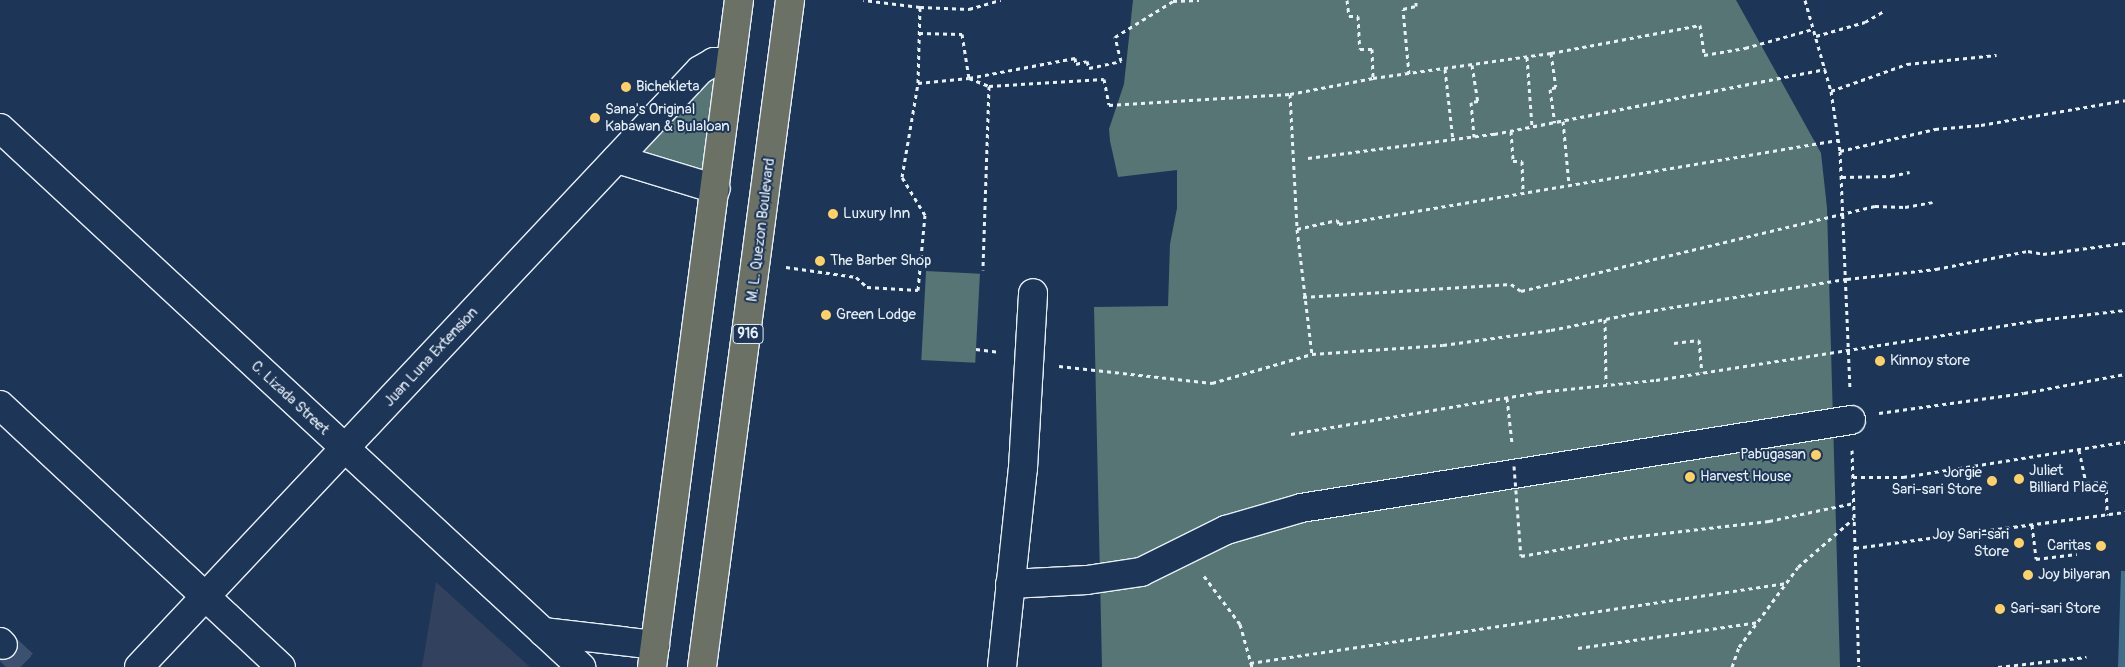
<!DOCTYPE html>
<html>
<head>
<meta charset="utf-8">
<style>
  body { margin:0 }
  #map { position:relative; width:2125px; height:667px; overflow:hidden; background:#1d3557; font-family:Pangolin,sans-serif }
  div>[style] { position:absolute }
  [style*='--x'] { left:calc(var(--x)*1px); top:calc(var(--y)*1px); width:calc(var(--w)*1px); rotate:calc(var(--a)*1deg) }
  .built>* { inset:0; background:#32415e }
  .green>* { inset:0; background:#567574; transform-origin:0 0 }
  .water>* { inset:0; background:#416d88 }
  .minor-tunnel>* { height:28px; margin-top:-14px; transform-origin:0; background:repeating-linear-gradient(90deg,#3b516f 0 28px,transparent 0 42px) }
  .path>* { height:3px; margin-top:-1.5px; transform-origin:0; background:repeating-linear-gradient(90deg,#e8f1f8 0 4px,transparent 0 8px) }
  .roads { filter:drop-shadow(1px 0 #e8f1f8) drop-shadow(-1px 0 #e8f1f8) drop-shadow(0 1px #e8f1f8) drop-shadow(0 -1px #e8f1f8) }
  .minor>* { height:28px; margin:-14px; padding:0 14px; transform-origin:14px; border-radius:14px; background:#1d3557 }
  .major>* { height:28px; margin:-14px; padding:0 14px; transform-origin:14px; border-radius:14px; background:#6b7165 }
  .path-bridge>* { height:3px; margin-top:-1.5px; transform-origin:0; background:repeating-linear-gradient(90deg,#e8f1f8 0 4px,transparent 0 8px) }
  .dots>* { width:14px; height:14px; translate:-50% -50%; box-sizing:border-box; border:2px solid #1d3557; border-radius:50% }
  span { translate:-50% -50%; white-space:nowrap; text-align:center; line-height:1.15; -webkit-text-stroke:4px #1d3557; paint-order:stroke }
  .shield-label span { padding:1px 4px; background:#1d3557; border:1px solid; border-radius:4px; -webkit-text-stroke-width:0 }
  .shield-label { font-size:14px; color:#e8f1f8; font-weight:700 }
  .poi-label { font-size:15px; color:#e8f1f8 }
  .left { translate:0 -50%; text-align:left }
  .right { translate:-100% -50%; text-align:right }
  .street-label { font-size:15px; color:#e8f1f8 }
</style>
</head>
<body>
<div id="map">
  <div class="built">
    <i style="clip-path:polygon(436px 582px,530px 667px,422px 667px)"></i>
  </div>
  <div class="green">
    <i style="clip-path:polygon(1133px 0,1736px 0,1821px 153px,1827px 208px,1840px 667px,1102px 667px,1094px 307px,1168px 306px,1170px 244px,1177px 208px,1177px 170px,1118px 177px,1110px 141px,1109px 129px,1124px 84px)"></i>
    <i style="clip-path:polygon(711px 72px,722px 75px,710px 176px,633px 158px)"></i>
    <i style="left:926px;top:271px;width:54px;height:89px;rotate:3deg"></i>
  </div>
  <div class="water">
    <i style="clip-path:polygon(2121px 571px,2125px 571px,2125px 667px,2118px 667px)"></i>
  </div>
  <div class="minor-tunnel">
    <i style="--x:3;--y:645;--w:33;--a:43"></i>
  </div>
  <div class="path">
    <i style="--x:1347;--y:0;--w:16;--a:83"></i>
    <i style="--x:1349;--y:16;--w:9;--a:0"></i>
    <i style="--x:1358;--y:16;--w:33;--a:87"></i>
    <i style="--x:1360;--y:49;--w:12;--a:0"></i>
    <i style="--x:1372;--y:49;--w:29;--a:88"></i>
    <i style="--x:1805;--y:0;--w:95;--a:74.1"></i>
    <i style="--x:1831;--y:91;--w:61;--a:81.5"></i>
    <i style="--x:1840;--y:151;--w:238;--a:87.6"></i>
    <i style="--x:920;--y:7;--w:49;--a:2.3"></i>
    <i style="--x:969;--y:9;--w:33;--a:-16"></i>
    <i style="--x:919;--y:33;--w:43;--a:1.3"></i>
    <i style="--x:962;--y:34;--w:45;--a:81"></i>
    <i style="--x:969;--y:78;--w:108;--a:-10.7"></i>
    <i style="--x:1075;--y:58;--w:6;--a:81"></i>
    <i style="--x:1076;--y:64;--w:11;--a:-15"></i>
    <i style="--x:1087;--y:61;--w:7;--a:74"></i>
    <i style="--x:1089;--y:68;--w:33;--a:-12"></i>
    <i style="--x:1121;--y:61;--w:25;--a:-104"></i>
    <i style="--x:1115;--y:37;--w:68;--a:-31.8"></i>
    <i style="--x:1173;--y:1;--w:26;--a:-2"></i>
    <i style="--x:1816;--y:36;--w:51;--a:-15.9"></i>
    <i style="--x:1865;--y:22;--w:22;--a:-30"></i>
    <i style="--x:1551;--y:53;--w:34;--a:82"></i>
    <i style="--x:1556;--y:87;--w:6;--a:162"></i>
    <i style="--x:1550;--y:89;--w:34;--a:82"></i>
    <i style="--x:1527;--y:57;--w:70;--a:85.9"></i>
    <i style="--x:1472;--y:65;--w:36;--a:81"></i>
    <i style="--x:1478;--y:101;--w:7;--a:172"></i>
    <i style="--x:1471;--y:102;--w:35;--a:85"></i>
    <i style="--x:1445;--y:69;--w:71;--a:83.6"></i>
    <i style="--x:1409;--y:74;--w:65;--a:-95.3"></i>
    <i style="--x:1403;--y:9;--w:13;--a:-13"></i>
    <i style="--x:1416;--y:6;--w:6;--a:-90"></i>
    <i style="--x:918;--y:83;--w:51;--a:-5.6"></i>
    <i style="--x:969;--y:78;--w:22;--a:22"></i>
    <i style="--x:989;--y:86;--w:184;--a:91.9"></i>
    <i style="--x:989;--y:86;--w:115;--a:-3.5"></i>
    <i style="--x:1104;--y:79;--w:26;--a:79"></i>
    <i style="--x:1109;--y:105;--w:181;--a:-3.5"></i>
    <i style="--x:1290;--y:94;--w:85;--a:-10.9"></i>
    <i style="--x:1373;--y:78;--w:180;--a:-8"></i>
    <i style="--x:1551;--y:53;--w:152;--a:-10.6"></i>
    <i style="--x:1700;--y:25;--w:30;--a:82"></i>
    <i style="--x:1704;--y:55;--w:42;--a:-9.7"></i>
    <i style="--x:1745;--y:48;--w:71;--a:-15.6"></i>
    <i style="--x:1831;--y:91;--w:81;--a:-19.6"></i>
    <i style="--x:1907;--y:64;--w:90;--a:-5.7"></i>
    <i style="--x:1290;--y:94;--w:135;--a:87"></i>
    <i style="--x:1297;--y:229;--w:126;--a:83.2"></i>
    <i style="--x:1563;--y:121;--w:64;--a:84.6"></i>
    <i style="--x:1511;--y:131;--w:30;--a:86"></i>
    <i style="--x:1513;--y:161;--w:9;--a:0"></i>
    <i style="--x:1522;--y:161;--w:32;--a:88"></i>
    <i style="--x:1840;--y:151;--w:98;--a:-13"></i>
    <i style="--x:1935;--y:129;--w:46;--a:-5"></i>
    <i style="--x:1981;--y:125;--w:146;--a:-9.8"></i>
    <i style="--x:1308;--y:158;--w:188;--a:-7.4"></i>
    <i style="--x:1494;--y:134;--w:338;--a:-11.1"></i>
    <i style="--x:1842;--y:177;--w:49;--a:-1.2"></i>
    <i style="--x:1891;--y:176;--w:19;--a:-12"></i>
    <i style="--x:1297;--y:229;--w:41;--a:-12.7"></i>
    <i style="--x:1337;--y:220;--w:4;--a:63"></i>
    <i style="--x:1339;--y:224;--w:506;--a:-9.56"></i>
    <i style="--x:786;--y:267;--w:71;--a:8.1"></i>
    <i style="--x:856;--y:277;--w:15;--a:42"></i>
    <i style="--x:867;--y:287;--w:51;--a:3.4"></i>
    <i style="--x:918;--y:290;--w:75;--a:-84.7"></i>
    <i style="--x:925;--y:215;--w:44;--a:-121.2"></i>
    <i style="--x:902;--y:177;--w:95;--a:-80.3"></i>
    <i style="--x:918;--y:83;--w:76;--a:-88.5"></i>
    <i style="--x:920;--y:7;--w:57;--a:-173"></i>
    <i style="--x:1303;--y:297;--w:208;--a:-3.6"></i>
    <i style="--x:1511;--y:284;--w:12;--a:35"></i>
    <i style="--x:1521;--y:291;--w:364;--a:-13.5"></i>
    <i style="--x:1875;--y:206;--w:30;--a:2"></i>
    <i style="--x:1905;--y:207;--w:28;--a:-10"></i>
    <i style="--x:1605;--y:319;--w:65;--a:89.1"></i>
    <i style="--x:1674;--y:343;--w:25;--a:-7"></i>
    <i style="--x:1699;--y:340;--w:32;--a:85"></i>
    <i style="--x:976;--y:349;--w:24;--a:7"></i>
    <i style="--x:1059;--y:366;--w:154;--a:6.3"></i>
    <i style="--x:1212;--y:383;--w:104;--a:-16.2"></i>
    <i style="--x:1312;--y:354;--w:131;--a:-3.9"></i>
    <i style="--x:1443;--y:345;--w:109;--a:-7.9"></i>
    <i style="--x:1551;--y:330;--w:81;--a:-11.4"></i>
    <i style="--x:1630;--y:314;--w:220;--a:-9.2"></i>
    <i style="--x:1847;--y:279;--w:90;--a:-6.4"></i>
    <i style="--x:1936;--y:269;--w:94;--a:-11.1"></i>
    <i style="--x:2028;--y:251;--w:15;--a:11"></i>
    <i style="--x:2043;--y:254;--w:83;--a:-7.6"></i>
    <i style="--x:1507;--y:398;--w:45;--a:83.7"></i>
    <i style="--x:1879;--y:413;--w:146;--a:-7.9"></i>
    <i style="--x:2024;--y:393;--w:103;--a:-10.7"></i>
    <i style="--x:1291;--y:434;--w:252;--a:-9.6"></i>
    <i style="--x:1539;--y:392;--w:118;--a:-5.9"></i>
    <i style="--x:1656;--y:380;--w:388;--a:-8.9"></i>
    <i style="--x:2039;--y:320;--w:87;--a:-6.6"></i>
    <i style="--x:1852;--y:450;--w:217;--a:88.2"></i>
    <i style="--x:2079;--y:450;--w:34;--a:78"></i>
    <i style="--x:2086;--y:483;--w:20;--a:-3"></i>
    <i style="--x:2106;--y:482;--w:33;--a:88"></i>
    <i style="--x:1853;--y:477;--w:50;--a:0"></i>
    <i style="--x:1903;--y:477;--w:225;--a:-9"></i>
    <i style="--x:2032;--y:525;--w:34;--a:83"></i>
    <i style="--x:2036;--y:559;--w:41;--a:-7"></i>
    <i style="--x:1855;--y:548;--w:272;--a:-7.6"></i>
    <i style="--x:1521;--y:556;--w:111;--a:-9.9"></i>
    <i style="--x:1630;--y:537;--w:140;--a:-6.6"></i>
    <i style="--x:1769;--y:521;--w:87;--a:-12"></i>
    <i style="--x:1204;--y:576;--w:60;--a:53.1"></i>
    <i style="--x:1240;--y:624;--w:45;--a:74.4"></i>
    <i style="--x:1578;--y:648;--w:183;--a:-8.2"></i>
    <i style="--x:1250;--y:663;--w:543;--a:-8.47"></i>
    <i style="--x:1732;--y:667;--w:21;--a:-71"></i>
    <i style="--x:1739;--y:647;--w:99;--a:-53.6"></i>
    <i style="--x:1798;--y:567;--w:74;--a:-41.2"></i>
    <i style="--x:1998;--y:667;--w:89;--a:-6.5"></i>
  </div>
  <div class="roads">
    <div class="minor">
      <i style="--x:0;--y:128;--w:793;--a:42.85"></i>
      <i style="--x:617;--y:159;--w:103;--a:16.9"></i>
      <i style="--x:0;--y:405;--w:384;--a:43"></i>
      <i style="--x:1010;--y:584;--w:77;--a:-3"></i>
      <i style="--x:1087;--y:580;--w:55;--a:-8.4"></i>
      <i style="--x:1141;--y:572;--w:95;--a:-26.3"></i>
      <i style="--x:1226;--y:530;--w:78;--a:-16.3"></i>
      <i style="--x:1301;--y:508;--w:557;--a:-9.09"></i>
      <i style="--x:543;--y:632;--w:113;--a:6.6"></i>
      <i style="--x:0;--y:642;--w:4;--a:45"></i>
      <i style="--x:139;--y:667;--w:819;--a:-46.78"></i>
      <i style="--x:700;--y:70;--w:16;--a:-30"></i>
      <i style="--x:714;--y:62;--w:17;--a:0"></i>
      <i style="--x:1002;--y:667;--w:200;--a:-84"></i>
      <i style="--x:1023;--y:468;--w:175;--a:-86.7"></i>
    </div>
    <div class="major">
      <i style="--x:652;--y:667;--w:673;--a:-82.57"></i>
      <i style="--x:702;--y:667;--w:673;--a:-82.48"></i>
    </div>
  </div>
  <div class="path-bridge">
    <i style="--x:1514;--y:466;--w:90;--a:85.6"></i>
  </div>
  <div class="dots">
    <i style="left:626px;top:87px;background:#ffd166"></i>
    <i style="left:595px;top:118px;background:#ffd166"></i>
    <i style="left:833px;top:214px;background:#ffd166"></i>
    <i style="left:820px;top:261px;background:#ffd166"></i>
    <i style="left:826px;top:315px;background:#ffd166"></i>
    <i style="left:1880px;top:361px;background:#ffd166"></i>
    <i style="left:1816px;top:455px;background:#ffd166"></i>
    <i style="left:1690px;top:477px;background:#ffd166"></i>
    <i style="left:2019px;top:479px;background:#ffd166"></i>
    <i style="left:1992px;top:481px;background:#ffd166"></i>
    <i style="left:2019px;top:543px;background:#ffd166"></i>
    <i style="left:2101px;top:546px;background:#ffd166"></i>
    <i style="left:2028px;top:575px;background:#ffd166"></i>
    <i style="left:2000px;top:609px;background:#ffd166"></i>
  </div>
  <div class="shield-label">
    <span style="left:748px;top:334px">916</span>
  </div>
  <div class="poi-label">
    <span class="left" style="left:636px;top:87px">Bichekleta</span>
    <span class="left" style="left:605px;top:118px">Sana's Original<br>Kabawan &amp; Bulaloan</span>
    <span class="left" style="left:843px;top:214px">Luxury Inn</span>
    <span class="left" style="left:830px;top:261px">The Barber Shop</span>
    <span class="left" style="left:836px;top:315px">Green Lodge</span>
    <span class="left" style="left:1890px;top:361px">Kinnoy store</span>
    <span class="right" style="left:1806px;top:455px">Pabugasan</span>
    <span class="left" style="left:2029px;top:479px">Juliet<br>Billiard Place</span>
    <span class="right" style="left:1982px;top:481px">Jorgie<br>Sari-sari Store</span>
    <span class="left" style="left:1700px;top:477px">Harvest House</span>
    <span class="right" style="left:2009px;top:543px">Joy Sari-sari<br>Store</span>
    <span class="right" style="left:2091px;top:546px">Caritas</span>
    <span class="left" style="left:2038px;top:575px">Joy bilyaran</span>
    <span class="left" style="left:2010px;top:609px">Sari-sari Store</span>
  </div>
  <div class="street-label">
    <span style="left:761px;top:230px;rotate:-83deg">M. L. Quezon Boulevard</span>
    <span style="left:431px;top:357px;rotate:-47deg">Juan Luna Extension</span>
    <span style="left:290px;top:398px;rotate:43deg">C. Lizada Street</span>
  </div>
</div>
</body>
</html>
